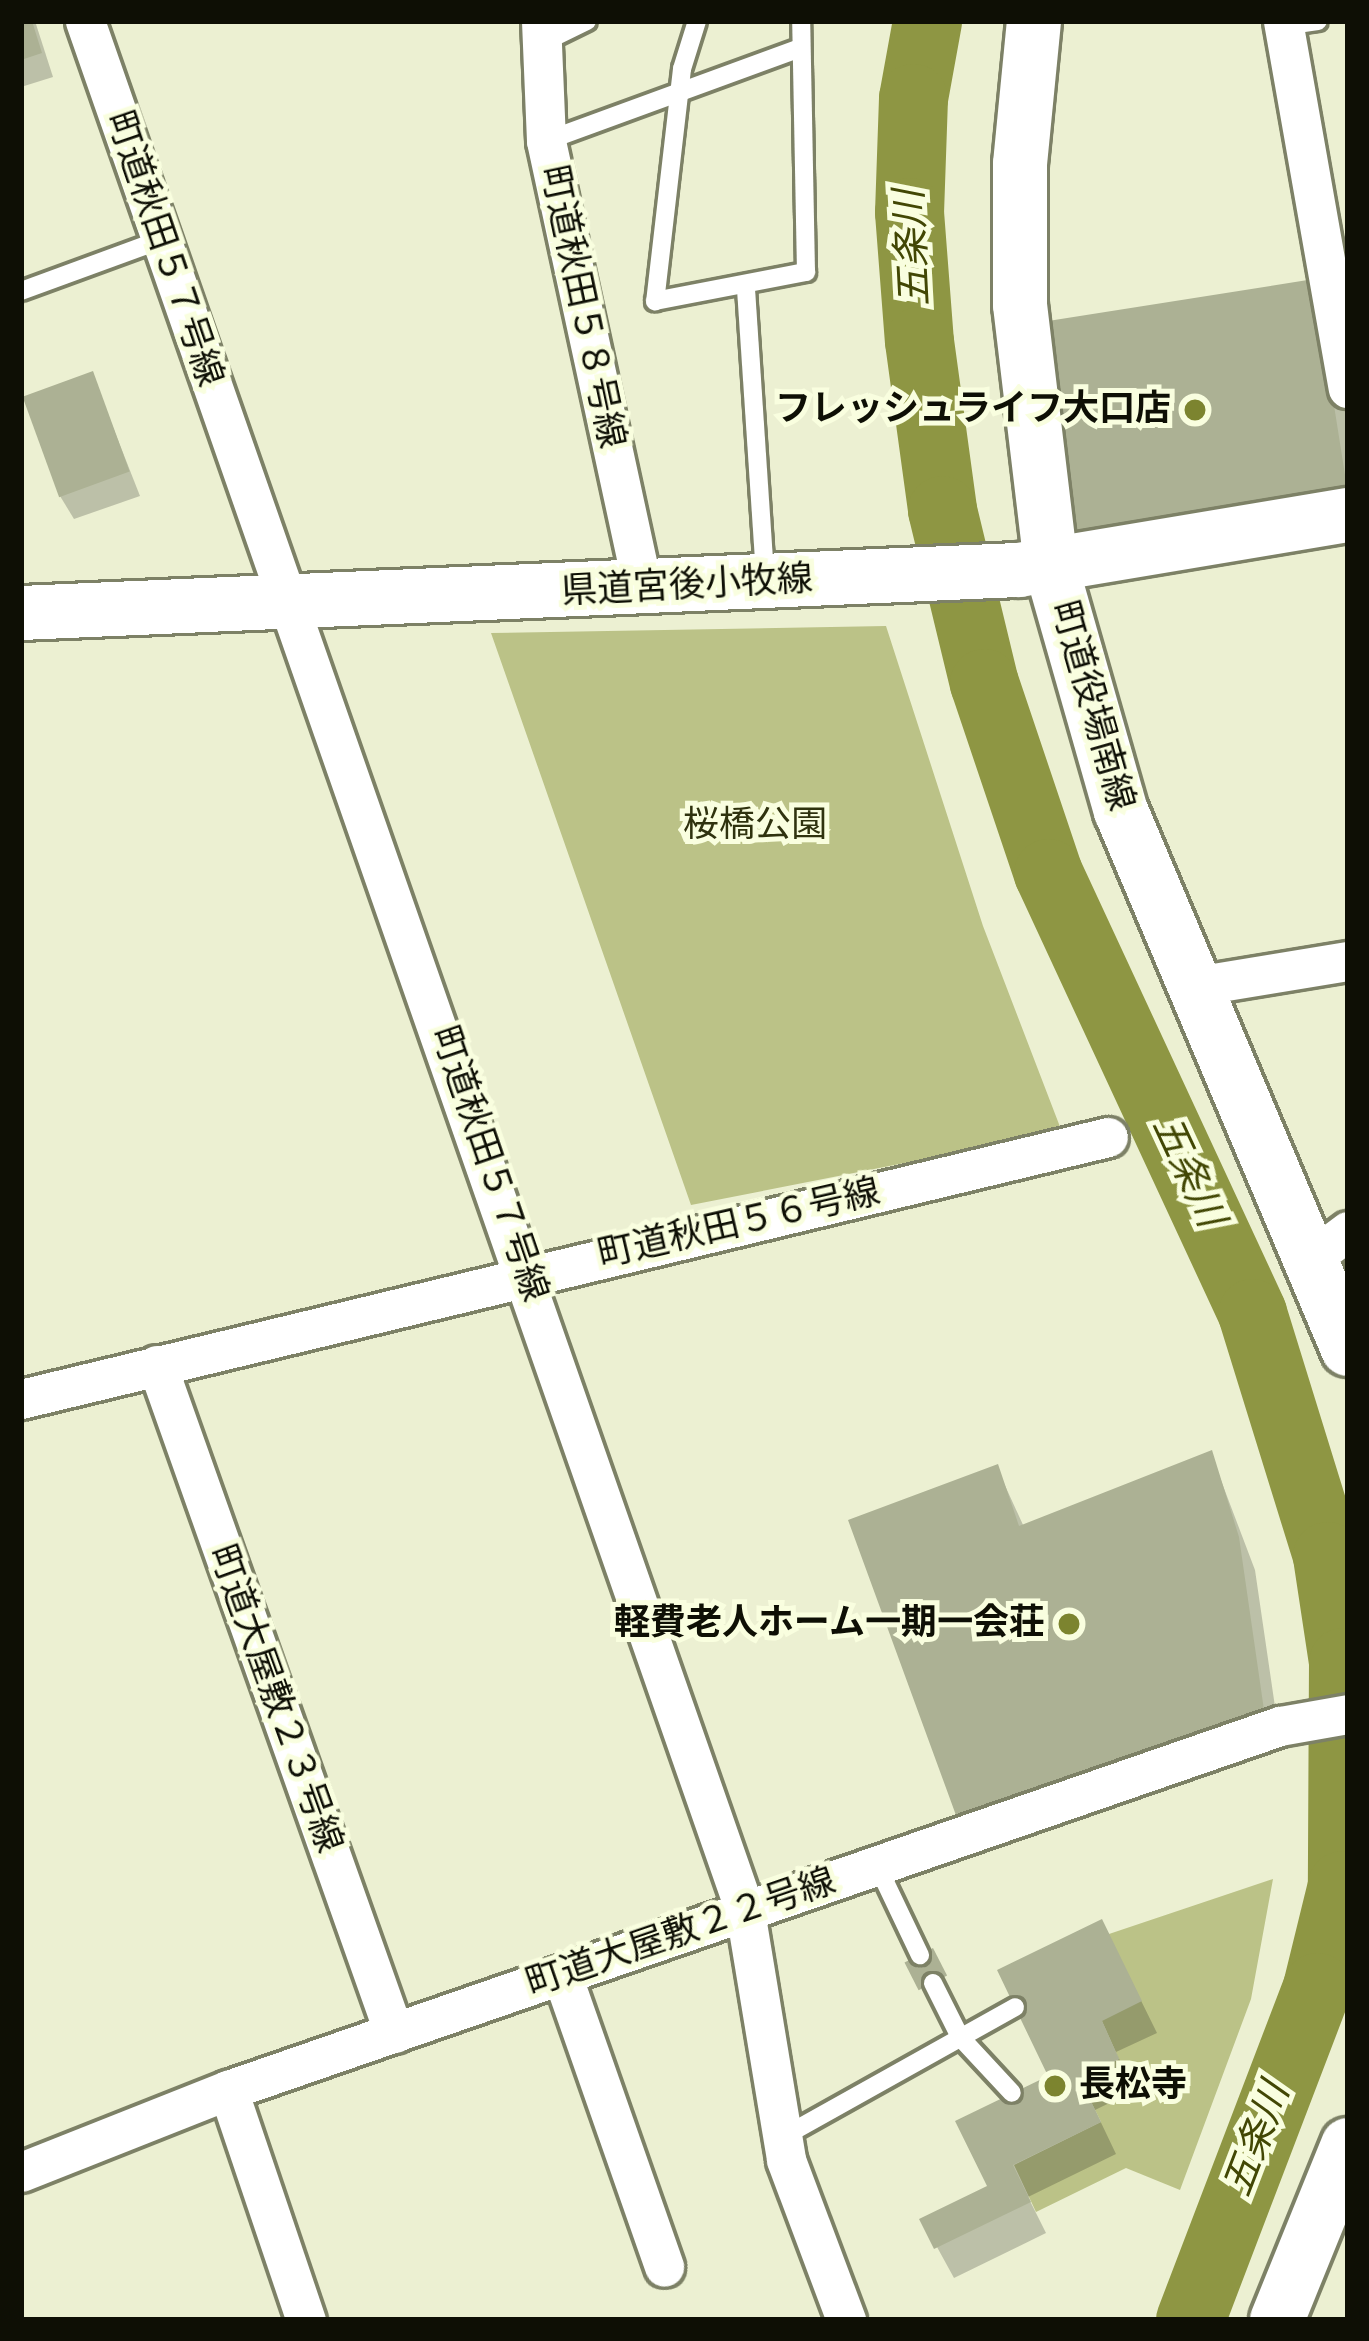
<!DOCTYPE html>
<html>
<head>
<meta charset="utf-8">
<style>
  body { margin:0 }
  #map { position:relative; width:1369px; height:2341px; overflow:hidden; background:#ecf0d2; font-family:"Alegreya Sans","Noto Sans JP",sans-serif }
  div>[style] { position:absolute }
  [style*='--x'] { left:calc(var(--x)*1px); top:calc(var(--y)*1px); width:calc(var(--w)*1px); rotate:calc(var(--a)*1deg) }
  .green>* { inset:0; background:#bbc287 }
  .shadow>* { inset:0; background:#0003 }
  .river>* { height:69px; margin:-34.5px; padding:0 34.5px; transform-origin:34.5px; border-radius:34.5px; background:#8e9643 }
  .building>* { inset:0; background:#acb194; transform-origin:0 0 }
  .roads { filter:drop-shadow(3px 0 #7d8166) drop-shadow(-3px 0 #7d8166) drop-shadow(0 3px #7d8166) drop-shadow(0 -3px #7d8166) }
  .lane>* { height:18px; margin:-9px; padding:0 9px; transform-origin:9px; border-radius:9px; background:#fff }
  .street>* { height:39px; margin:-19.5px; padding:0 19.5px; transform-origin:19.5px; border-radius:19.5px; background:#fff }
  .secondary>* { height:54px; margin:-27px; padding:0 27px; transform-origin:27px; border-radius:27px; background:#fff }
  .dots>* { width:33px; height:33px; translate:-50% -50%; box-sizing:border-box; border:6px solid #f9fedf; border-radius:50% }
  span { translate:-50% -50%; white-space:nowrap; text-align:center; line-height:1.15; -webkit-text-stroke:10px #f9fedf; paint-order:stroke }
  .street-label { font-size:36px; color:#0e0f05 }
  .poi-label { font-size:36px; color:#0e0f05; font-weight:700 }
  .right { translate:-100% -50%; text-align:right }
  .left { translate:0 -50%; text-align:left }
  .park-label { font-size:36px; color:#2f320e }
  .water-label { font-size:39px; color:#424704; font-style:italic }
  .frame { position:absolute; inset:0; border:24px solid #0e0f05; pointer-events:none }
</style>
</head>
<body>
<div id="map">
  <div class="green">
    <i style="clip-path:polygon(886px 626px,983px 926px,1062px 1132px,691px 1205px,491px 633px)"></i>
    <i style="clip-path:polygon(1273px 1879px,1251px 1999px,1180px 2190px,1126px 2168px,1036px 2212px,1014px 2165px,1101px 2122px,1080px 2079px,1119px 2059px,1102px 2021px,1109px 1934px)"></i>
  </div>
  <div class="shadow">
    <i style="clip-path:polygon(21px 21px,35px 21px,53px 77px,21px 87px)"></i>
    <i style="clip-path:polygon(1330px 313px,1348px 428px,1348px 530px,1091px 569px)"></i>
    <i style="clip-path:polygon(92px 374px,140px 496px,74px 519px,60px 496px)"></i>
    <i style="clip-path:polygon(1211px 1454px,1255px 1570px,1280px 1741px,977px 1847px,997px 1468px,1024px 1527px)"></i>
    <i style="clip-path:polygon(1118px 1954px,1157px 2033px,1116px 2052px,1134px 2091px,1095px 2110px,1116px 2154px,1028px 2197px,1046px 2233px,954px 2278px,937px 2247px,991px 2188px)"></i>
  </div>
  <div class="river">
    <i style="--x:927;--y:21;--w:78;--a:100.3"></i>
    <i style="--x:913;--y:98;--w:114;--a:92"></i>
    <i style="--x:909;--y:212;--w:129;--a:85.6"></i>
    <i style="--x:919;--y:341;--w:171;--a:82.2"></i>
    <i style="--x:942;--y:510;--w:178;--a:76.4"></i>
    <i style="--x:984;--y:683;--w:200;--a:71.4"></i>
    <i style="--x:1048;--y:873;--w:485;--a:65.1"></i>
    <i style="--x:1252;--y:1313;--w:254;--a:72.8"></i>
    <i style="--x:1327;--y:1556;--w:107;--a:81.4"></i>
    <i style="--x:1343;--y:1662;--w:223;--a:90.3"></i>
    <i style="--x:1342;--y:1885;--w:105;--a:103.8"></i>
    <i style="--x:1317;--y:1987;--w:356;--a:110.9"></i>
  </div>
  <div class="building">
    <i style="clip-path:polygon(21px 21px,32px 21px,42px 53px,21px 60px)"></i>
    <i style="left:1314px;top:279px;width:222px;height:274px;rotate:81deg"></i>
    <i style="left:93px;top:371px;width:107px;height:75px;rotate:70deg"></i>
    <i style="clip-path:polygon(1212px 1450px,1239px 1537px,1264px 1710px,957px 1818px,848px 1520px,998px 1464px,1019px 1526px)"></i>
    <i style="clip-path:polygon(1102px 1919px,1142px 2001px,1102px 2021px,1119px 2059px,1080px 2079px,1101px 2122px,1013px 2165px,1031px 2202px,934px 2249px,919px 2219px,987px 2186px,955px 2121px,1048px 2076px,997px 1970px)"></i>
    <i style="left:933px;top:1948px;width:31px;height:32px;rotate:63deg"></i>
  </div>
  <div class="roads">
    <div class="lane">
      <i style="--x:697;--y:21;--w:50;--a:107.4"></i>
      <i style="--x:682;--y:69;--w:234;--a:96.6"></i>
      <i style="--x:655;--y:301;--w:154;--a:-10.9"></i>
      <i style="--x:806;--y:272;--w:251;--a:-91.1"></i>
      <i style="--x:1283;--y:26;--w:35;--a:-8"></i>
      <i style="--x:542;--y:43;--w:50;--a:-26.1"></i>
      <i style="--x:546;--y:141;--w:270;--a:-20.1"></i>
      <i style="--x:746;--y:289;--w:289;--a:86.2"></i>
      <i style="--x:21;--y:291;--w:148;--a:-20.1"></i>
      <i style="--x:877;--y:1865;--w:100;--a:64.5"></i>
      <i style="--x:933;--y:1983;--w:60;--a:63.4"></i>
      <i style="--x:960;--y:2037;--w:76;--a:47.1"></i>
      <i style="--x:781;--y:2138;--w:268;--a:-29.2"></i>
    </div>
    <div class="street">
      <i style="--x:85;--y:21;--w:2002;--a:70.75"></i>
      <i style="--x:745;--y:1911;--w:252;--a:80.6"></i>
      <i style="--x:786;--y:2160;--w:171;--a:69.4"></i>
      <i style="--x:541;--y:21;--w:120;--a:87.6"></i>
      <i style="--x:546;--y:141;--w:460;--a:77.8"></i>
      <i style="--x:1283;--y:21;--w:373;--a:80"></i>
      <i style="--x:1195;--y:986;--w:155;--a:-9.3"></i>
      <i style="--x:1312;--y:1258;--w:45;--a:-36.9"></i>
      <i style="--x:157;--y:1365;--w:709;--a:70.47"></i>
      <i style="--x:21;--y:1399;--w:1118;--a:-13.55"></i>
      <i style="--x:562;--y:1975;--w:309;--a:70.7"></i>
      <i style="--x:228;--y:2090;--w:243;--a:71.3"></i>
      <i style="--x:21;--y:2172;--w:223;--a:-21.6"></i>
      <i style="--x:228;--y:2090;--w:1113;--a:-19.09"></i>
      <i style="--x:1280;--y:1726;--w:69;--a:-10"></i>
    </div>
    <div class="secondary">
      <i style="--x:1034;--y:21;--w:144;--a:95.6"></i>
      <i style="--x:1020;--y:164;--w:141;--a:90"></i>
      <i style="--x:1020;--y:305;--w:263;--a:83.2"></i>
      <i style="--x:1051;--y:566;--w:255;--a:74.1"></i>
      <i style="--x:1121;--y:811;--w:584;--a:67.12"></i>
      <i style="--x:21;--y:613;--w:999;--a:-2.47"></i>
      <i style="--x:1019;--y:570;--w:334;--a:-9.5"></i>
      <i style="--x:1277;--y:2320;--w:189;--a:-67.9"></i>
    </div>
  </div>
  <div class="dots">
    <i style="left:1195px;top:410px;background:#7c842f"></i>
    <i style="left:1069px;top:1624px;background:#7c842f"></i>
    <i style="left:1055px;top:2086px;background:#7c842f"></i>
  </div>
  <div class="street-label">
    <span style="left:164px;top:249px;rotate:71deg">町道秋田５７号線</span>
    <span style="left:582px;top:307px;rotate:78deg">町道秋田５８号線</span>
    <span style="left:687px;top:586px;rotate:-3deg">県道宮後小牧線</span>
    <span style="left:1092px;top:706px;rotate:74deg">町道役場南線</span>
    <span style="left:489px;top:1164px;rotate:71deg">町道秋田５７号線</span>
    <span style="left:739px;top:1224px;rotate:-13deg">町道秋田５６号線</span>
    <span style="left:275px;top:1699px;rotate:70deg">町道大屋敷２３号線</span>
    <span style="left:681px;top:1933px;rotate:-19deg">町道大屋敷２２号線</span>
  </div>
  <div class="poi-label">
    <span class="right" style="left:1171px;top:410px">フレッシュライフ大口店</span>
    <span class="right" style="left:1045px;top:1624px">軽費老人ホーム一期一会荘</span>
    <span class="left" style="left:1079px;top:2086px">長松寺</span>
  </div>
  <div class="park-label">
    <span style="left:755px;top:826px">桜橋公園</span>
  </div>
  <div class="water-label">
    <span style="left:914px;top:248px;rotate:-93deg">五条川</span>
    <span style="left:1187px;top:1172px;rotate:65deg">五条川</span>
    <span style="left:1258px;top:2140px;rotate:-69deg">五条川</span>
  </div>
  <div class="frame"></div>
</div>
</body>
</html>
